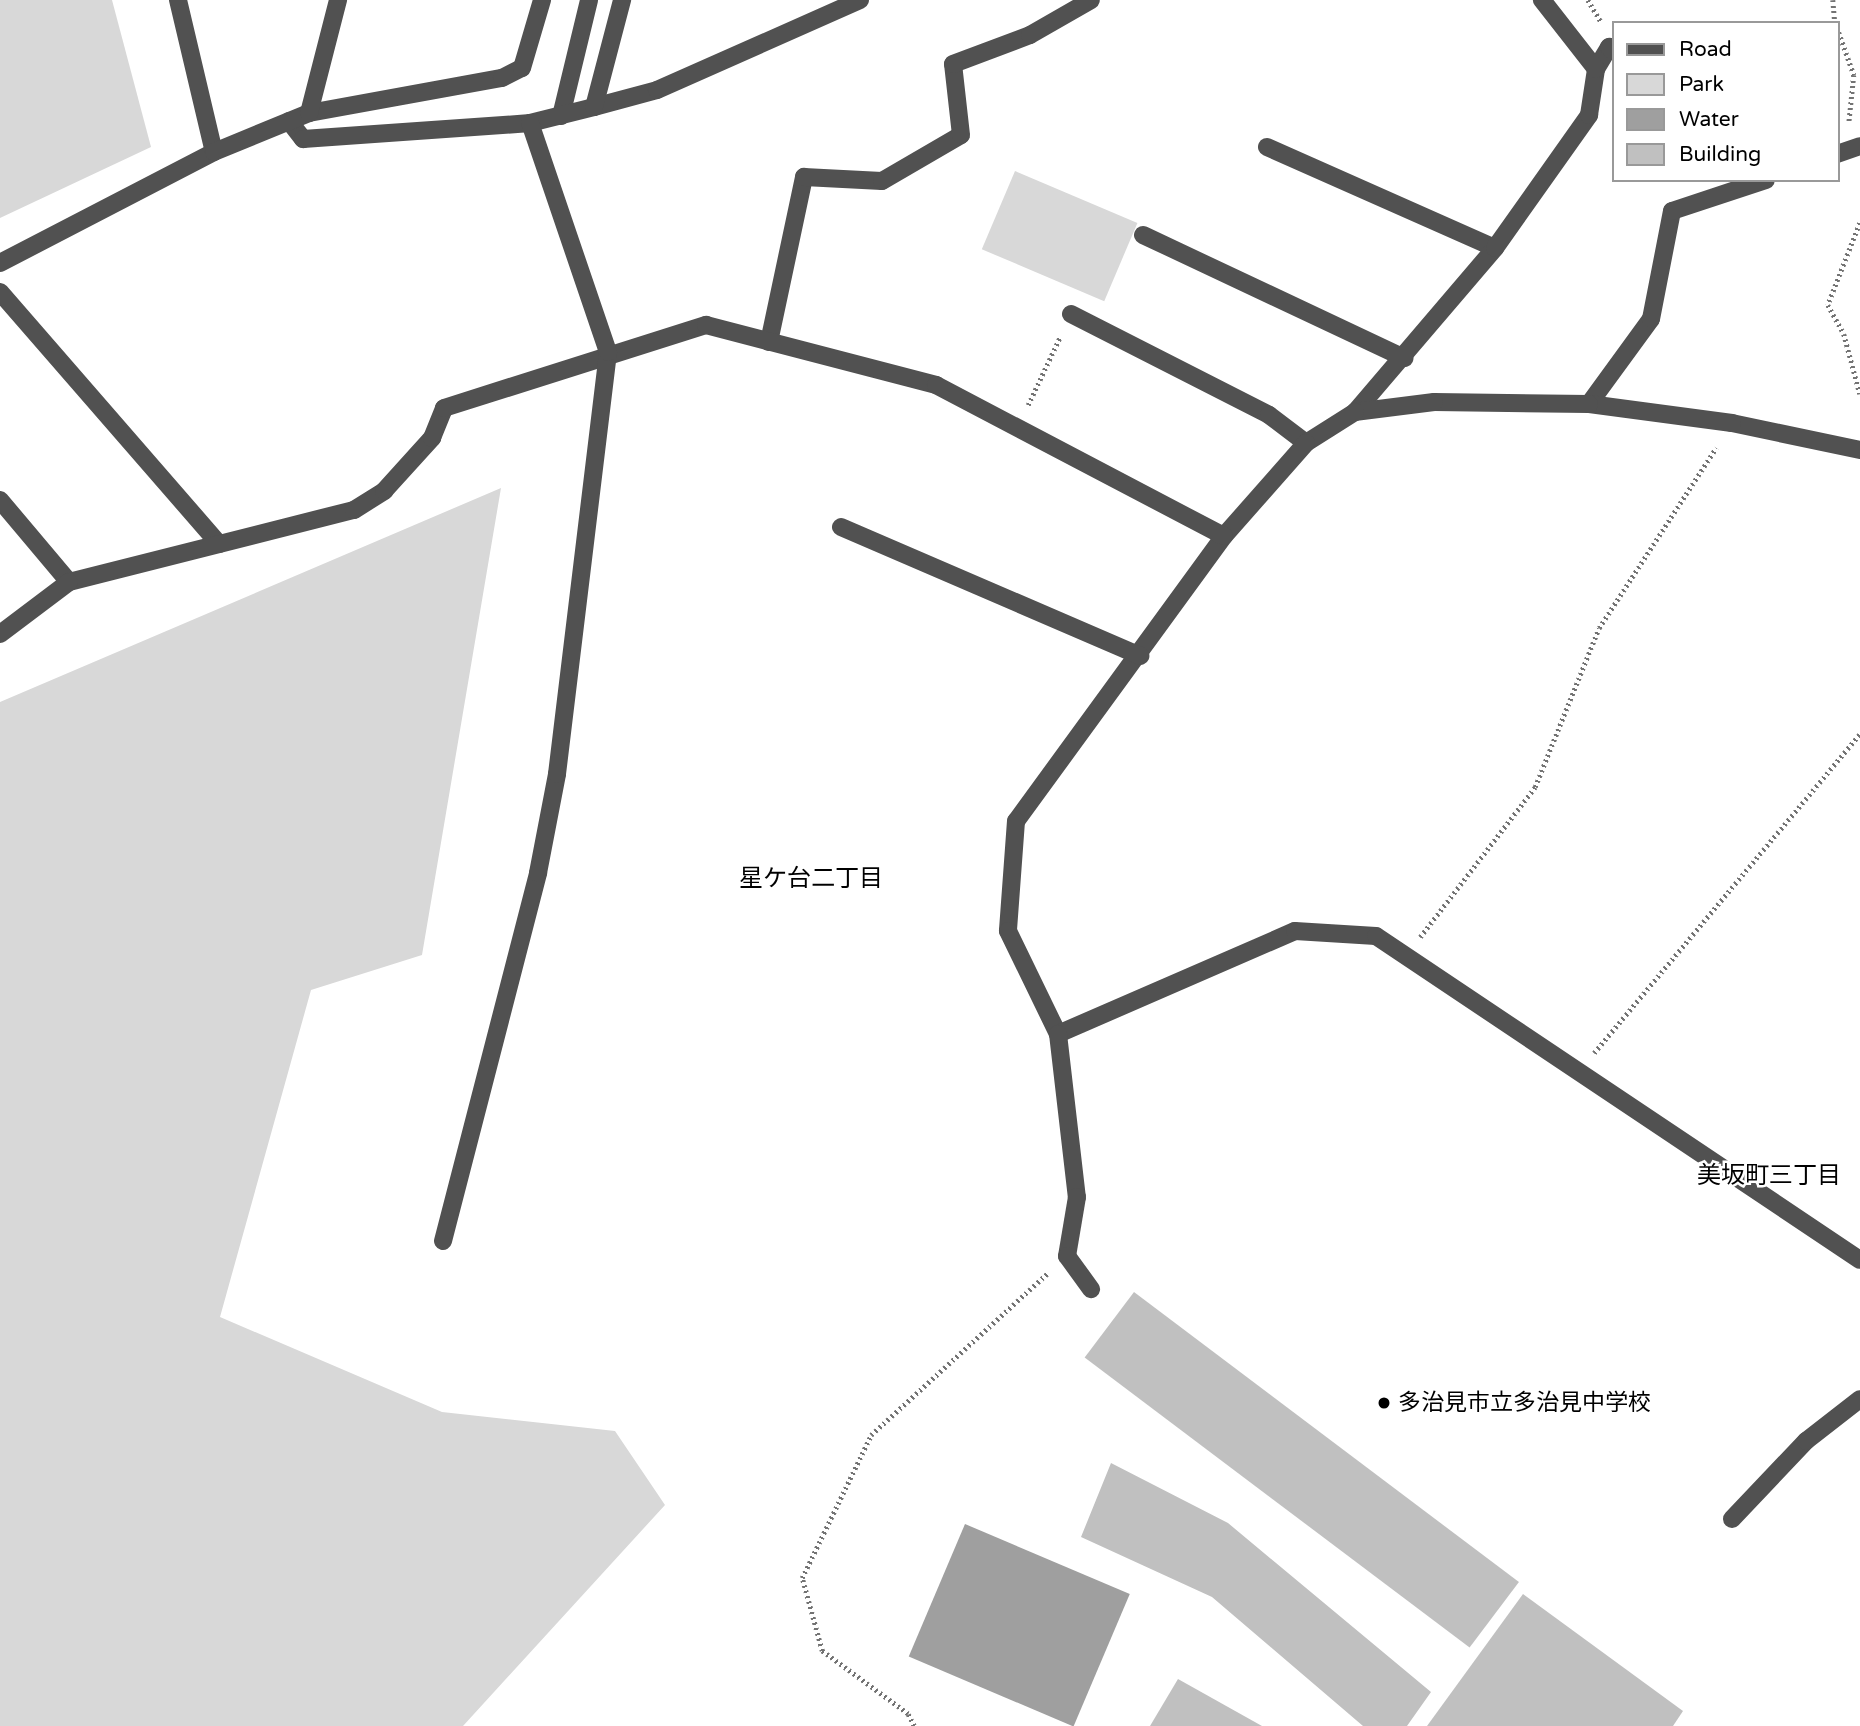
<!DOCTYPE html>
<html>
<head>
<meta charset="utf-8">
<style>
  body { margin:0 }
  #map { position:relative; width:1860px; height:1726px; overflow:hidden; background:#fff; font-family:"Varela Round","Noto Sans JP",sans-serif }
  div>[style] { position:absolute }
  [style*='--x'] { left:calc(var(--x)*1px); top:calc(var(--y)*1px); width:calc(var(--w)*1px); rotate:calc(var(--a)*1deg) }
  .green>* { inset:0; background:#d8d8d8; transform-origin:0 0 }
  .water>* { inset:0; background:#9f9f9f; transform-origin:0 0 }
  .building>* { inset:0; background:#c0c0c0; transform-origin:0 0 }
  .path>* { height:4.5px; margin-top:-2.25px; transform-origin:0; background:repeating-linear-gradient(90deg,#737373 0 2px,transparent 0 5.5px) }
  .minor>* { height:18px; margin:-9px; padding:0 9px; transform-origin:9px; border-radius:9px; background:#515151 }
  .dots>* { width:19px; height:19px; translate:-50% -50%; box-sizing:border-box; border:4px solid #fff; border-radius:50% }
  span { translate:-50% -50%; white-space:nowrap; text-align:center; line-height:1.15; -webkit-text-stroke:5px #fff; paint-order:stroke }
  .poi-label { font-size:23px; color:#000 }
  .left { translate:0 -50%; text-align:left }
  .neighbourhood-label { font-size:24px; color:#000 }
  .legend { position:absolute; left:1612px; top:21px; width:228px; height:161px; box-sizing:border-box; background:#fff; border:2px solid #999; margin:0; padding:9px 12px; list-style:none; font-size:21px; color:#000 }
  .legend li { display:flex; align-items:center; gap:14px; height:35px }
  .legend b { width:35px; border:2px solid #999 }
</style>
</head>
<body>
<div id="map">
  <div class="green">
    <i style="clip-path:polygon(0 0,112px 0,151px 147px,0 218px)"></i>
    <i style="left:1015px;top:171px;width:133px;height:85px;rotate:23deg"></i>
    <i style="clip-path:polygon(501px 488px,422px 955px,311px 990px,220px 1317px,442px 1412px,615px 1431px,665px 1505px,463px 1726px,0 1726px,0 702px)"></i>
  </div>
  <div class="water">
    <i style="left:965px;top:1524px;width:179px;height:144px;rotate:23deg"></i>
  </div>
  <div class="building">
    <i style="left:1134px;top:1292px;width:482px;height:82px;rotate:37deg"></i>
    <i style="clip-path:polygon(1111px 1463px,1228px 1523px,1431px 1692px,1407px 1726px,1363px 1726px,1212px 1597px,1081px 1537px)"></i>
    <i style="clip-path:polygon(1523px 1594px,1683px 1711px,1673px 1726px,1427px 1726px)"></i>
    <i style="clip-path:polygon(1178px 1679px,1262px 1726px,1150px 1726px)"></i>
  </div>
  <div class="path">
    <i style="--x:1588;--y:0;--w:27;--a:59"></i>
    <i style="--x:1833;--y:0;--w:23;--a:85"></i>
    <i style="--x:1837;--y:27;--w:51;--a:70.5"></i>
    <i style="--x:1854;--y:75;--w:48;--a:95.9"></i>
    <i style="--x:1860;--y:223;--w:88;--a:111.3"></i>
    <i style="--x:1828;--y:305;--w:33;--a:61"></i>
    <i style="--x:1844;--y:334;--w:62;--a:75.1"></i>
    <i style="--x:1028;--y:405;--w:75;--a:-64.8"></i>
    <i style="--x:1420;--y:937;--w:189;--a:-52.5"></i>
    <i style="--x:1535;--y:787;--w:171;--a:-68.1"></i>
    <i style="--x:1599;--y:628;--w:215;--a:-57"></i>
    <i style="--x:1594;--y:1053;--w:415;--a:-50.2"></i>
    <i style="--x:914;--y:1726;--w:13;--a:-117"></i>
    <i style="--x:908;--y:1714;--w:107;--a:-143.8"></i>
    <i style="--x:822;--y:1651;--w:76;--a:-105.3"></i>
    <i style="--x:802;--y:1578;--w:159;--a:-64.2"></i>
    <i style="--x:871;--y:1435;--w:240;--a:-42.5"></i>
  </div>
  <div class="minor">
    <i style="--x:178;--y:0;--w:156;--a:76.7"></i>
    <i style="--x:1596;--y:69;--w:26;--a:-59"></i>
    <i style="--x:1609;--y:47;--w:6;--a:45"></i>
    <i style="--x:594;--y:107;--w:65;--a:-15.1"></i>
    <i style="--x:657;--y:90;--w:222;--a:-23.9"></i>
    <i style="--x:309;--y:113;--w:196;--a:-10.3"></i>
    <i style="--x:502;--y:78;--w:22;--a:-27"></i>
    <i style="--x:522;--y:68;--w:71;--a:-73.6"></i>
    <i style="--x:561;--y:116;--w:119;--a:-76.4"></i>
    <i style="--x:289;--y:121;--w:23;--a:52"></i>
    <i style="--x:303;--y:139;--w:228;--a:-4"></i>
    <i style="--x:530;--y:123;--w:66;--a:-14"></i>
    <i style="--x:594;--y:107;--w:111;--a:-75.3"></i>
    <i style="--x:1267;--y:147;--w:249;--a:23.9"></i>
    <i style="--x:1837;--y:154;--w:24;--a:-19"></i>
    <i style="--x:1143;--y:235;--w:289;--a:25.2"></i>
    <i style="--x:0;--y:263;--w:241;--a:-27.4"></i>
    <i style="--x:214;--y:152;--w:103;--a:-22.3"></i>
    <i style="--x:309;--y:113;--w:117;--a:-75.6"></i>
    <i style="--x:0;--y:292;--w:334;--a:49"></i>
    <i style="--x:1071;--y:314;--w:222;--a:27"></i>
    <i style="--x:1269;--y:415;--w:46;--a:37.1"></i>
    <i style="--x:769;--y:342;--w:169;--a:-78"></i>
    <i style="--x:804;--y:177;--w:78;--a:2.9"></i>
    <i style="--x:882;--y:181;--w:91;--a:-30.2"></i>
    <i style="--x:961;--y:135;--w:71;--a:-96.4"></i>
    <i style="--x:953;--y:64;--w:82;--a:-20.6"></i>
    <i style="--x:1030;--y:35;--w:70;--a:-29.8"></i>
    <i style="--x:1589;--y:404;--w:105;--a:-53.9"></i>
    <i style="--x:1651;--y:319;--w:110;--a:-79"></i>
    <i style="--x:1672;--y:211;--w:99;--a:-18.3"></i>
    <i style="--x:1355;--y:412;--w:216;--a:-49.5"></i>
    <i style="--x:1495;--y:248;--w:163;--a:-54.7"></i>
    <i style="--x:1589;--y:115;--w:47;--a:-81.3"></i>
    <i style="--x:1596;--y:69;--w:88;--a:-128"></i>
    <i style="--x:1860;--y:450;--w:131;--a:-168.1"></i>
    <i style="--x:1732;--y:423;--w:144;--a:-172.4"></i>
    <i style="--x:1589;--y:404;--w:155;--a:-179.3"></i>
    <i style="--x:1434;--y:402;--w:80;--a:172.8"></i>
    <i style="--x:1355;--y:412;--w:58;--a:147.7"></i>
    <i style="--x:1306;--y:443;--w:124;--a:131.4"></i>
    <i style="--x:1224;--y:536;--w:353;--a:126.1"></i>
    <i style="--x:1016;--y:821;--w:110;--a:94.2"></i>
    <i style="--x:1008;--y:931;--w:114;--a:64.1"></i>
    <i style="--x:1058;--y:1034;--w:258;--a:-23.5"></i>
    <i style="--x:1295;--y:931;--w:81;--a:3.5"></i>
    <i style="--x:1376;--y:936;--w:582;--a:33.8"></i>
    <i style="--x:0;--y:500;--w:107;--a:49.9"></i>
    <i style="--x:69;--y:582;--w:294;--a:-14.2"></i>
    <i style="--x:354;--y:510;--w:36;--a:-32"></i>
    <i style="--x:384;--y:491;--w:72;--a:-47.8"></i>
    <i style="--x:432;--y:438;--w:32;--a:-68"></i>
    <i style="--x:444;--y:408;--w:275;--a:-17.6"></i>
    <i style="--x:706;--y:325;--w:238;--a:14.6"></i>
    <i style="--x:936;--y:385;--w:325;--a:27.7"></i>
    <i style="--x:841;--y:527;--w:326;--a:23.3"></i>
    <i style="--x:0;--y:634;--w:86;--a:-37"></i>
    <i style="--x:1058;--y:1034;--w:164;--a:83.4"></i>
    <i style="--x:1077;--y:1197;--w:60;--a:99.6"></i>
    <i style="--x:1067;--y:1256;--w:41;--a:54"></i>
    <i style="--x:443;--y:1241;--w:380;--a:-75.5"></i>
    <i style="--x:538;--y:873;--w:101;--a:-79.1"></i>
    <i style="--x:557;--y:774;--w:425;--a:-83.1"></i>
    <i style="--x:608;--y:352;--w:242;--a:-108.8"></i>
    <i style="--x:1732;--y:1519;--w:108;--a:-46.5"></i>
    <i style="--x:1806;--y:1441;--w:68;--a:-37.9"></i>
  </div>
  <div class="dots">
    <i style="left:1384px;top:1403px;background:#000"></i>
  </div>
  <div class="poi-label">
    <span class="left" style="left:1398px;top:1403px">多治見市立多治見中学校</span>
  </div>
  <div class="neighbourhood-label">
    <span style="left:811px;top:879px">星ケ台二丁目</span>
    <span style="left:1769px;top:1176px">美坂町三丁目</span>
  </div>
  <ul class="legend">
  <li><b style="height:9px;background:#515151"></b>Road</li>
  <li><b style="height:19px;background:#d8d8d8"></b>Park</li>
  <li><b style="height:19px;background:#9f9f9f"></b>Water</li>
  <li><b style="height:19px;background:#c0c0c0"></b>Building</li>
  </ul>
</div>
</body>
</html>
